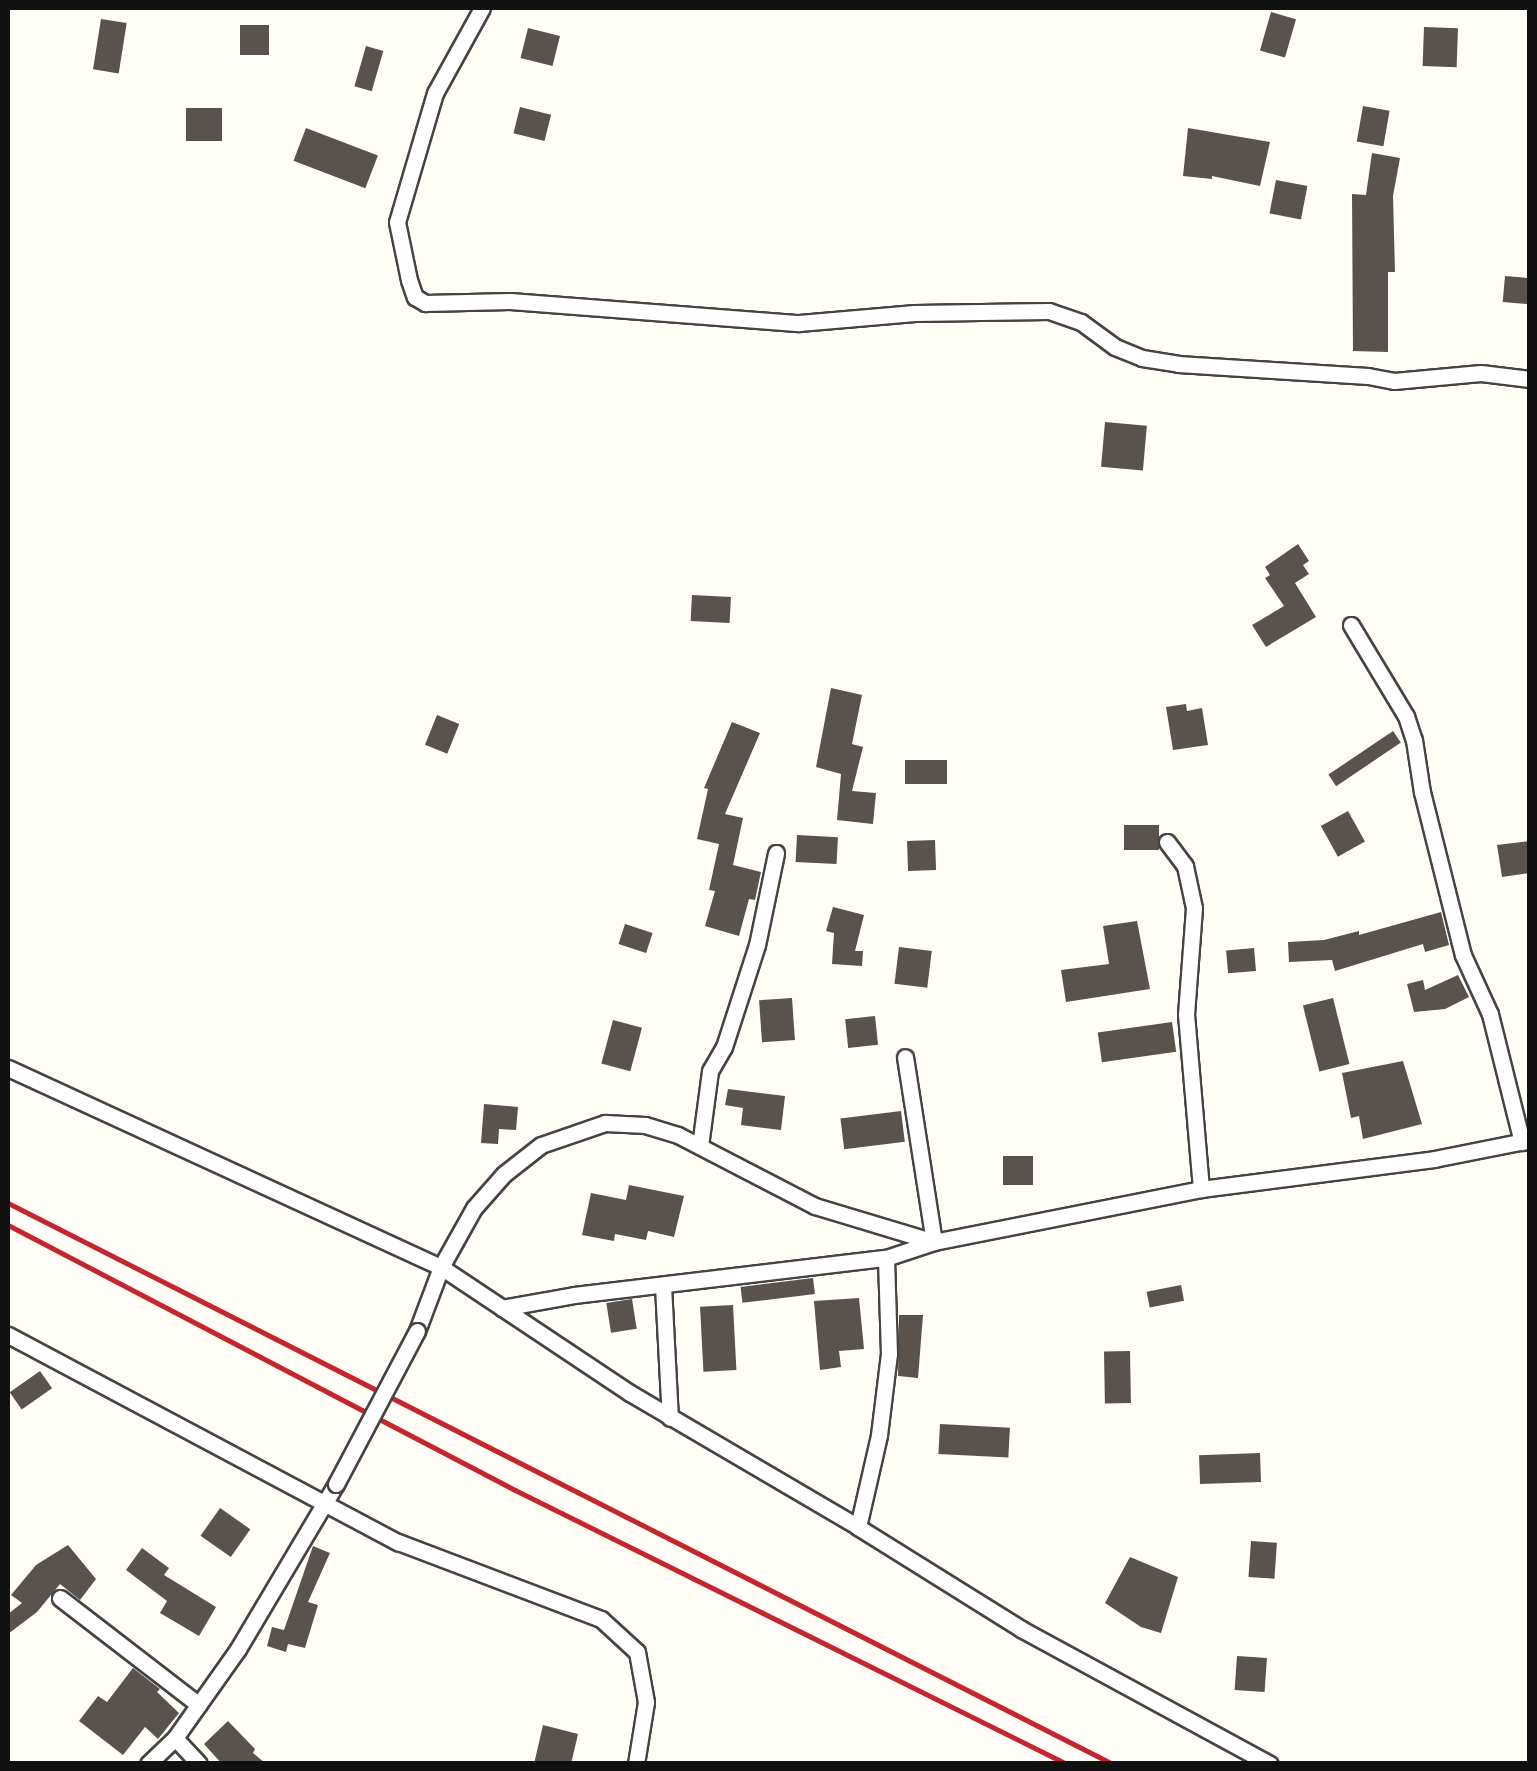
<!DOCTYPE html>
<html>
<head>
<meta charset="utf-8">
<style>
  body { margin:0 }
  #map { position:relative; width:1537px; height:1771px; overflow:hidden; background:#fffdf5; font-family:"PT Serif",serif }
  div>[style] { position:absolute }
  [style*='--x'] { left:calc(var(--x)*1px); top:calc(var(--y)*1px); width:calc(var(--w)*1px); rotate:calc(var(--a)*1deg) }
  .building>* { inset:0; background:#5a524d; transform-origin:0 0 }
  .roads { filter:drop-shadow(2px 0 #444) drop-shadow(-2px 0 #444) drop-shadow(0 2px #444) drop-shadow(0 -2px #444) }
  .street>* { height:15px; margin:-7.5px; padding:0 7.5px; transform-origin:7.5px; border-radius:7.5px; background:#fff }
  .rail>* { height:5px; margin:-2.5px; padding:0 2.5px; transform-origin:2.5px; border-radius:2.5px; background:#c4262e }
  .bridges { filter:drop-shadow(2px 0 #444) drop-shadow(-2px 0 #444) drop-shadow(0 2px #444) drop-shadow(0 -2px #444) }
  .street-bridge>* { height:15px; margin:-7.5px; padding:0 7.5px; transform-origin:7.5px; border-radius:7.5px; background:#fff }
  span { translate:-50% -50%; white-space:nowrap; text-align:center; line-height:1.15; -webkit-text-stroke:10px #fff; paint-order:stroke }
  .frame { position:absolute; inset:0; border:10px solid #111; pointer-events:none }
</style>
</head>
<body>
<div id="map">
  <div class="building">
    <i style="left:1271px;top:12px;width:26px;height:40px;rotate:16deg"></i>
    <i style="left:101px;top:19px;width:26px;height:51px;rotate:9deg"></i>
    <i style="left:240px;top:25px;width:29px;height:30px"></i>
    <i style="left:1424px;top:27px;width:34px;height:39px;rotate:2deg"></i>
    <i style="left:528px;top:28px;width:33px;height:31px;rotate:14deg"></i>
    <i style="left:366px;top:46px;width:18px;height:42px;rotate:16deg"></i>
    <i style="left:1363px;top:106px;width:27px;height:36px;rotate:10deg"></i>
    <i style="left:520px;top:107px;width:32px;height:27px;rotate:14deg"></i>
    <i style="left:186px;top:108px;width:36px;height:33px"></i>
    <i style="left:306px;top:128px;width:77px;height:35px;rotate:21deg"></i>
    <i style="clip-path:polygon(1188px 128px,1270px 142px,1260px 186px,1212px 176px,1212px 179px,1183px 176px)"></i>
    <i style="clip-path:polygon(1372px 153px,1400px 158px,1393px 196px,1395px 272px,1388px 272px,1388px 352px,1353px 351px,1352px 194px,1366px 195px)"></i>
    <i style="left:1276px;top:180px;width:32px;height:34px;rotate:11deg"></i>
    <i style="left:1505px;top:276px;width:25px;height:26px;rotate:5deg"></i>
    <i style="left:1105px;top:422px;width:42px;height:45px;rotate:5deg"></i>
    <i style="clip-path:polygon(1298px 544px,1309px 561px,1303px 565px,1309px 574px,1295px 583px,1316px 617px,1266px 647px,1252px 625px,1284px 606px,1265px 578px,1270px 575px,1265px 567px)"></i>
    <i style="left:692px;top:595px;width:39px;height:26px;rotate:3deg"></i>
    <i style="clip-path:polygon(831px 688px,862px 695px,852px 744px,863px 747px,852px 791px,876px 793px,873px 824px,837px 820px,841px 774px,816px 767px)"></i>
    <i style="clip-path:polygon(1186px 704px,1187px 711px,1202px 708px,1208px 745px,1173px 750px,1166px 707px)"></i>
    <i style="left:437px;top:715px;width:24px;height:32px;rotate:22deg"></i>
    <i style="clip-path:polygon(732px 722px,760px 733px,725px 814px,743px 818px,733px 865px,761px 872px,755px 900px,749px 899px,739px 936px,705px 926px,715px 891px,709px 890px,719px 844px,697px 839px,708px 789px,704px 788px)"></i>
    <i style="left:1393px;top:731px;width:14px;height:78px;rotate:56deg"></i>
    <i style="left:905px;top:760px;width:42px;height:24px"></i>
    <i style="left:1348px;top:811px;width:35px;height:31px;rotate:61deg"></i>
    <i style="left:1159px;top:825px;width:25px;height:35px;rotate:90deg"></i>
    <i style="left:797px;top:835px;width:41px;height:27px;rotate:3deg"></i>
    <i style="left:935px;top:840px;width:30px;height:28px;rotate:88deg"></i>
    <i style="clip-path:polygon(1530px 841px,1530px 873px,1502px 877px,1497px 845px)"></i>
    <i style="clip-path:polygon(833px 907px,864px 915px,855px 951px,863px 951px,862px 966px,832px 964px,834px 933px,826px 931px)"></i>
    <i style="clip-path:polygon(1441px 912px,1449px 945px,1425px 952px,1423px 944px,1335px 971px,1332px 960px,1289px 962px,1288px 942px,1324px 940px,1359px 931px,1359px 935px)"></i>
    <i style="clip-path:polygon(1137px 921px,1150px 989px,1066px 1002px,1061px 970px,1109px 964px,1103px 926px)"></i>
    <i style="left:625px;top:924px;width:29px;height:21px;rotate:18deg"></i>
    <i style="left:899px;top:947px;width:33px;height:37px;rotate:7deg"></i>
    <i style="left:1254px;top:948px;width:23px;height:28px;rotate:85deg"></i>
    <i style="clip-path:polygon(1458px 975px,1469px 997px,1445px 1009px,1414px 1012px,1407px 984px,1423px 980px,1425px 990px)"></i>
    <i style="left:792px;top:998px;width:42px;height:33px;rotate:86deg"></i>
    <i style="left:1333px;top:998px;width:68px;height:31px;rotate:76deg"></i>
    <i style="left:875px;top:1016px;width:29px;height:30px;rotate:84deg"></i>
    <i style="left:613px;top:1020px;width:30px;height:45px;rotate:15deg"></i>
    <i style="left:1172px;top:1022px;width:30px;height:75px;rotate:82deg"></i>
    <i style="clip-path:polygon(1403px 1061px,1422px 1124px,1363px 1139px,1359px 1116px,1351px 1118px,1342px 1073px)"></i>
    <i style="clip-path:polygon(728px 1089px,785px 1096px,781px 1130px,741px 1125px,743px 1108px,725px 1105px)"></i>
    <i style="clip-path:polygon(484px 1104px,518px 1107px,516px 1130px,499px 1129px,498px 1144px,481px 1143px)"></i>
    <i style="left:901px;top:1111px;width:31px;height:61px;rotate:83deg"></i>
    <i style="left:1003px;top:1156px;width:30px;height:29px"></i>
    <i style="clip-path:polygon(629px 1185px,684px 1196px,674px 1237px,648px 1231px,646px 1240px,615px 1234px,614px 1241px,582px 1235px,591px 1193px,626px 1200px)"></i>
    <i style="left:813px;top:1278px;width:16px;height:73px;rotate:83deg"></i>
    <i style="left:1181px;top:1285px;width:16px;height:35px;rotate:79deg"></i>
    <i style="clip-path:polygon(859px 1298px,864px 1349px,839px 1351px,841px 1367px,820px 1370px,814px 1301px)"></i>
    <i style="left:632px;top:1299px;width:30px;height:26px;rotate:81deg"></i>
    <i style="left:733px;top:1305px;width:65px;height:33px;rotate:87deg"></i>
    <i style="clip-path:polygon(899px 1315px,923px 1315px,918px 1378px,898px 1376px)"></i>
    <i style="left:1130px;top:1351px;width:52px;height:26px;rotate:89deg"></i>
    <i style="left:40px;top:1371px;width:21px;height:37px;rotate:55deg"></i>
    <i style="left:940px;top:1424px;width:70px;height:30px;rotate:3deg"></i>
    <i style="left:1260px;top:1453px;width:29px;height:61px;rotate:88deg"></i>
    <i style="left:220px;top:1508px;width:37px;height:34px;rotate:35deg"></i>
    <i style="left:1251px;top:1541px;width:26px;height:36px;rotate:4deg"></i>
    <i style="clip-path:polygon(68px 1545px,96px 1579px,80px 1600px,60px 1584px,37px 1612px,8px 1634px,8px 1614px,22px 1603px,11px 1595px,36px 1565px)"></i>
    <i style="clip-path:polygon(313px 1546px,330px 1553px,308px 1602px,318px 1605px,305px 1648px,288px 1644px,286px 1652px,267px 1646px,272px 1627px,284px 1630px)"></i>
    <i style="clip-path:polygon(142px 1548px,169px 1568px,164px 1575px,216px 1607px,199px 1636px,160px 1613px,167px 1601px,126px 1570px)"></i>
    <i style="clip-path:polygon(1130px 1557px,1178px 1577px,1161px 1633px,1141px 1627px,1105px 1603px)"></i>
    <i style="left:1237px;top:1656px;width:30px;height:34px;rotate:4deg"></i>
    <i style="clip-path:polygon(133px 1668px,160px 1689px,157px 1692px,179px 1713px,158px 1739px,145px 1727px,123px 1755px,79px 1721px,98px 1696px,107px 1702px)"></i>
    <i style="clip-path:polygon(228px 1721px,255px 1749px,253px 1753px,266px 1764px,222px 1764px,204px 1744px)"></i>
    <i style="clip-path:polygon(543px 1725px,578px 1734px,571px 1764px,534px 1764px)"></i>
  </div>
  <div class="roads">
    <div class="street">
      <i style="--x:482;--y:8;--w:97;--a:118.9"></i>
      <i style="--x:435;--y:93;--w:134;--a:106.4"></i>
      <i style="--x:397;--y:222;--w:59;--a:78.3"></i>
      <i style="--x:409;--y:280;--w:18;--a:71"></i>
      <i style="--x:415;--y:297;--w:12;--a:31"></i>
      <i style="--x:425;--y:303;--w:85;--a:-1.3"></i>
      <i style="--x:510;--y:301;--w:290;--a:4.4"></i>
      <i style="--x:799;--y:323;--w:116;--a:-4.9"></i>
      <i style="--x:915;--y:313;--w:134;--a:-0.9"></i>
      <i style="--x:1049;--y:311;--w:34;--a:19"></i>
      <i style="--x:1081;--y:322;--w:42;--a:36.3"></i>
      <i style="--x:1115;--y:347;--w:29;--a:22"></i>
      <i style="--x:1142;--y:358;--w:36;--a:9"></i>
      <i style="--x:1178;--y:364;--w:190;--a:3.6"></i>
      <i style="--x:1368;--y:376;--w:26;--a:11"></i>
      <i style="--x:1394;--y:381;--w:87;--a:-5.3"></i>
      <i style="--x:1481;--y:373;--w:49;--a:7"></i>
      <i style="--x:1351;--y:625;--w:106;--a:58.9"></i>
      <i style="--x:1406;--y:716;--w:25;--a:72"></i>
      <i style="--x:1414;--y:740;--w:53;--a:81.3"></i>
      <i style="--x:1422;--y:792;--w:168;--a:75.9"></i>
      <i style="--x:1463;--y:955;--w:65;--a:65.4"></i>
      <i style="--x:1490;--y:1014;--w:132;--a:76"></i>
      <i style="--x:1167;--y:842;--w:30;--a:53"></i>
      <i style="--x:1185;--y:866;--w:43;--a:77.9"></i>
      <i style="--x:1194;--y:908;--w:106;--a:94.3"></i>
      <i style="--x:1186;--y:1014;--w:176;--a:85.1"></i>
      <i style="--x:8;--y:1068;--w:477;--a:24.7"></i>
      <i style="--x:441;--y:1267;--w:227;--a:33.7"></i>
      <i style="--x:630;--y:1393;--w:264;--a:30.4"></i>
      <i style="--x:858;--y:1527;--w:192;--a:32"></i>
      <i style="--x:1021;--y:1629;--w:283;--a:28.5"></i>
      <i style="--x:700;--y:1146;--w:76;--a:-82.4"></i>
      <i style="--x:710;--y:1071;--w:28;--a:-60"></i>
      <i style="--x:724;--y:1047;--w:107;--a:-72.1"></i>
      <i style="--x:757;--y:945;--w:94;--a:-78.3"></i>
      <i style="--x:663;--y:1286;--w:132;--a:87"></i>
      <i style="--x:502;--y:1308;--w:73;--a:-10.2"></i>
      <i style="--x:574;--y:1295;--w:314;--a:-6.8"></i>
      <i style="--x:886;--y:1258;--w:51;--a:-18.4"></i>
      <i style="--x:934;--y:1242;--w:272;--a:-11.2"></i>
      <i style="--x:1201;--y:1189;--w:235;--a:-7.3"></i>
      <i style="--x:1434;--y:1159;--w:98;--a:-11.2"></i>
      <i style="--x:417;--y:1331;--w:68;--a:-69.4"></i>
      <i style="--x:441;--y:1267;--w:68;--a:-60.8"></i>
      <i style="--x:474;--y:1208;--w:45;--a:-48.6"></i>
      <i style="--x:504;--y:1174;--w:47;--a:-38.1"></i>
      <i style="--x:541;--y:1145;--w:68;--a:-19"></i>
      <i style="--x:605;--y:1123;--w:40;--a:2.9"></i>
      <i style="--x:645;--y:1125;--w:34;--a:17"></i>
      <i style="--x:678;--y:1135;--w:154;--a:27.4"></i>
      <i style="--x:815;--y:1206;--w:124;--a:16.8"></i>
      <i style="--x:934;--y:1242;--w:187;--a:-98.9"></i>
      <i style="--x:8;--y:1335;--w:442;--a:28"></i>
      <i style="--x:398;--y:1542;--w:217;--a:20.8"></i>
      <i style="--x:601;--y:1619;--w:49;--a:42.5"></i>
      <i style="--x:637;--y:1652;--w:51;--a:79.8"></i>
      <i style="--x:646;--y:1702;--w:63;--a:99.2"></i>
      <i style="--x:858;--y:1527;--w:94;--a:-77.1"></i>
      <i style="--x:879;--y:1435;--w:82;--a:-83"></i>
      <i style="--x:889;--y:1354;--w:96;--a:-91.8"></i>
      <i style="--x:60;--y:1598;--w:175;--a:37.6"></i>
      <i style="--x:175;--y:1738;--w:35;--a:47"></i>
      <i style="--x:148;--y:1764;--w:37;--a:-44"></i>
      <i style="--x:175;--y:1738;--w:109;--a:-54.7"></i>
      <i style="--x:238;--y:1649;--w:192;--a:-59.3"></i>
    </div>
  </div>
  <div class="rail">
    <i style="--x:8;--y:1203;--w:1239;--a:26.92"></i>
    <i style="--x:8;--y:1225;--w:572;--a:27.6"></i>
    <i style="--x:515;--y:1490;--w:616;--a:26.4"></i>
  </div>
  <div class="bridges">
    <div class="street-bridge">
      <i style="--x:336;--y:1484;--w:173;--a:-62.1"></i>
    </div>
  </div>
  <div class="frame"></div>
</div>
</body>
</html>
